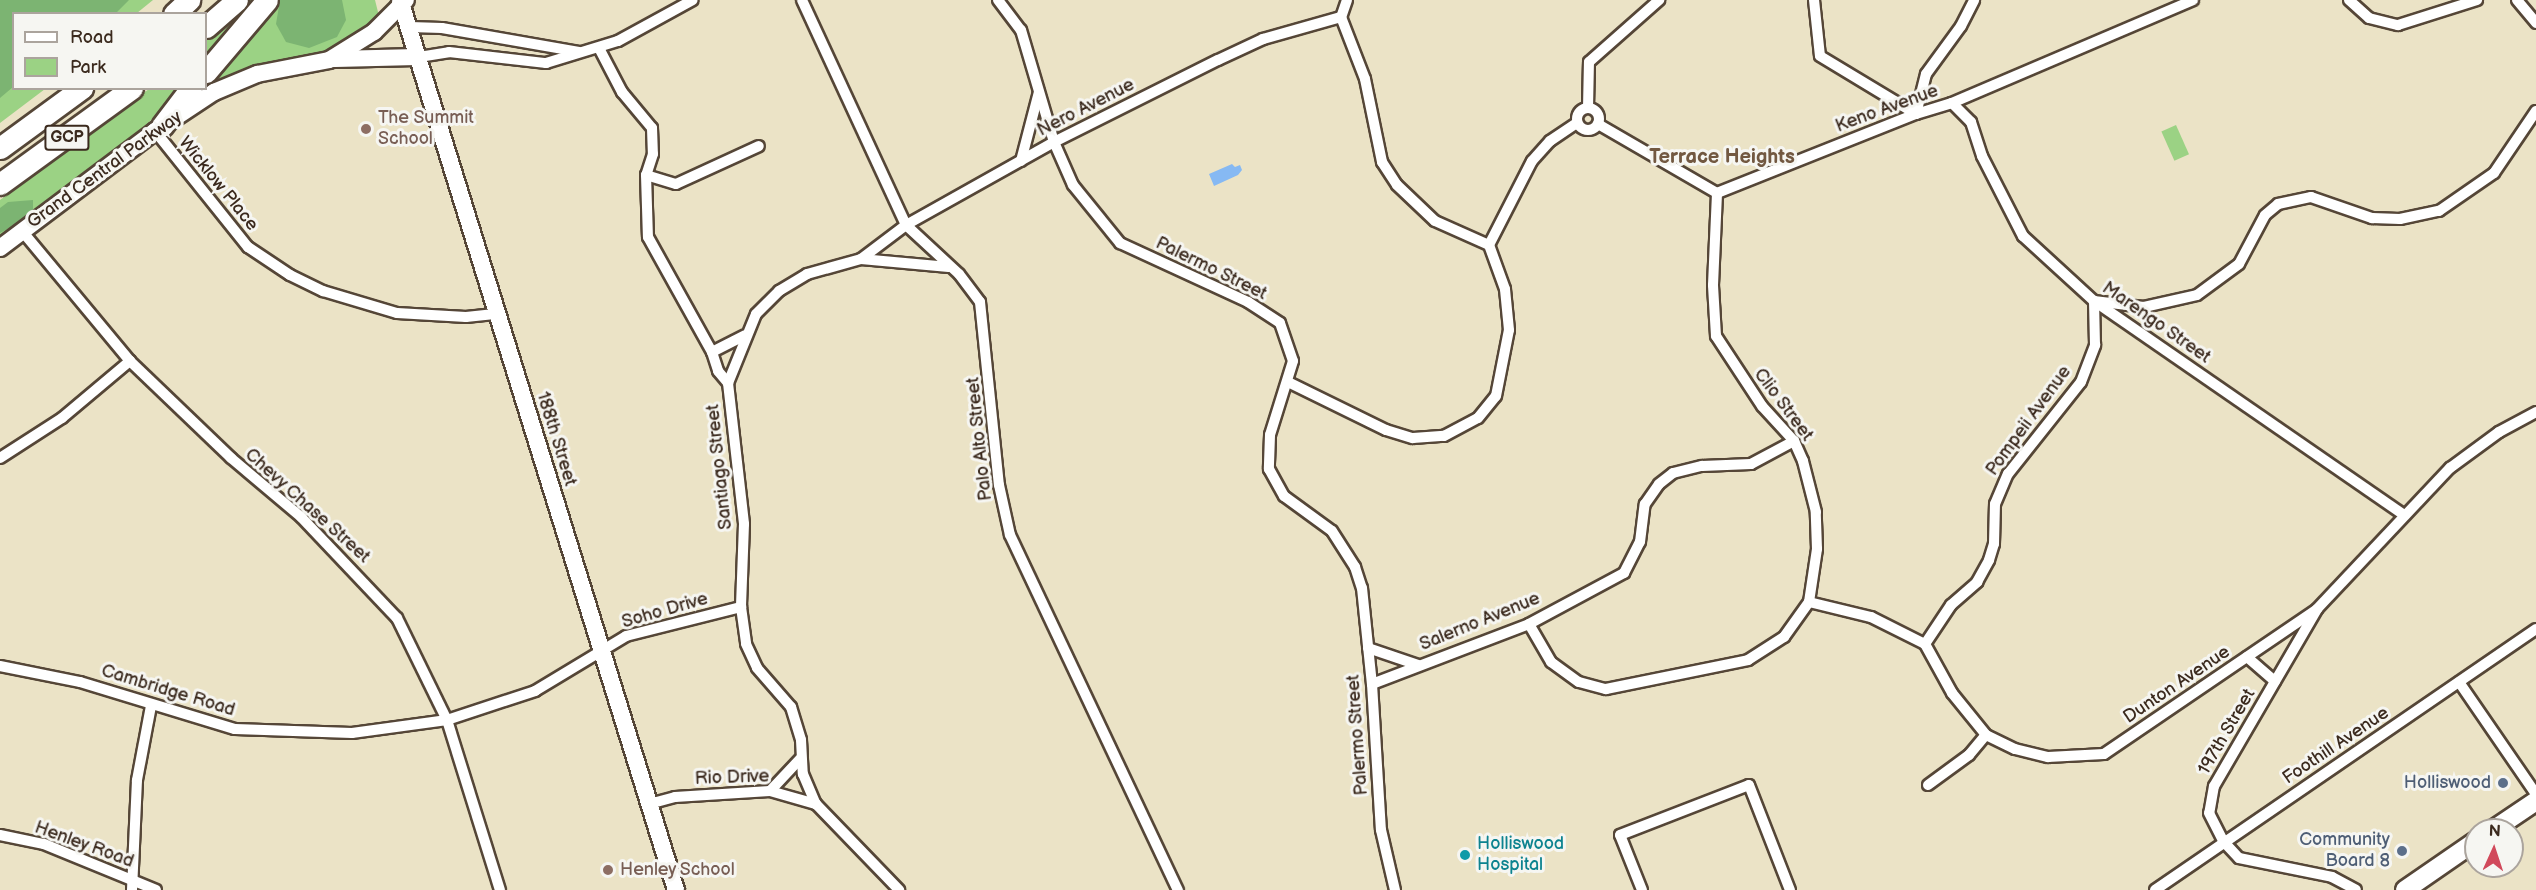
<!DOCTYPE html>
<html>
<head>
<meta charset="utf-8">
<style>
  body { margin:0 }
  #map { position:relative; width:2536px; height:890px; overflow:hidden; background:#ebe3c6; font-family:"Balsamiq Sans",sans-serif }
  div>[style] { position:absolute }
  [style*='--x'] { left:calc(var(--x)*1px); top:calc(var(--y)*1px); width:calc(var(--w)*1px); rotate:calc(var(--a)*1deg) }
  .green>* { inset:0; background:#9bd284; transform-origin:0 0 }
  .forest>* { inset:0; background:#7cb472 }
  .water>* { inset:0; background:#86b9f3 }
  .roads { filter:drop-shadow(2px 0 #554637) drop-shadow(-2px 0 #554637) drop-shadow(0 2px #554637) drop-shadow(0 -2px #554637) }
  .street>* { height:10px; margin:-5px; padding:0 5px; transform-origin:5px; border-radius:5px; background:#fff }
  .street>.ring { margin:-5px; padding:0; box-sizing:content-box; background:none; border:10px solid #fff; border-radius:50% }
  .secondary>* { height:16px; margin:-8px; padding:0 8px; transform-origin:8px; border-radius:8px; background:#fff }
  .primary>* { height:18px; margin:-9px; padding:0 9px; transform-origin:9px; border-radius:9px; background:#fff }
  .highway>* { height:21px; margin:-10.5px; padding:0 10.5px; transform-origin:10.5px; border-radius:10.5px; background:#fff }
  .dots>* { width:16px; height:16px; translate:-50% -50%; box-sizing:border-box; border:3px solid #f6f6f2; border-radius:50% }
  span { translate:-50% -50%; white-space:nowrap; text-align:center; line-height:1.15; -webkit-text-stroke:6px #f6f6f2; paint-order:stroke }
  .shield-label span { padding:2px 4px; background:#f6f6f2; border:2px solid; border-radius:4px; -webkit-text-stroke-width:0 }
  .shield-label { font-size:16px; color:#3b2a1e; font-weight:700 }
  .street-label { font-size:18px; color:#3b2a1e }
  .education-label { font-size:18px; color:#785e54 }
  .left { translate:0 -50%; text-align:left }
  .service-label { font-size:18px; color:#4e5e75 }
  .right { translate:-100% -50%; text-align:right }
  .culture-label { font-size:18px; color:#0d838f }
  .neighbourhood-label { font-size:20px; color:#725841; font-weight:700 }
  .legend { position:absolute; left:12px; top:12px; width:195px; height:78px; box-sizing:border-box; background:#f6f6f2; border:2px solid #aba49d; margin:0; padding:8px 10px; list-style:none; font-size:18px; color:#3b2a1e }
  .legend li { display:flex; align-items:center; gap:12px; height:30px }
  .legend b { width:30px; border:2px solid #aba49d }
  .north { position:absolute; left:2464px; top:818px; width:60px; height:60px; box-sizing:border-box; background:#f6f6f2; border:2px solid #aba49d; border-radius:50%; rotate:3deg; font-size:16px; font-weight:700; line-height:24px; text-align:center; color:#3b2a1e }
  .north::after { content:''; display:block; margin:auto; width:21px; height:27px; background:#d1495b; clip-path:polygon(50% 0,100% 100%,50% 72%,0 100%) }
</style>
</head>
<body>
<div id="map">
  <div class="green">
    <i style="clip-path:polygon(0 0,153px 0,137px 13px,14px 14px,14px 88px,45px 89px,0 123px)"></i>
    <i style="clip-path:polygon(250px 0,263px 0,206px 66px,206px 41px)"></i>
    <i style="clip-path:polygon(277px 0,375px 0,380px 20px,331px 53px,302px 55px,217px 85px,210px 79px)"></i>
    <i style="clip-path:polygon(149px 89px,184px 89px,130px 140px,0 242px,0 200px)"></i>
    <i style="left:2176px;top:125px;width:32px;height:16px;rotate:66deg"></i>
  </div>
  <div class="forest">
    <i style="clip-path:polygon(0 0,129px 0,116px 13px,14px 14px,13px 87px,0 98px)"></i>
    <i style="clip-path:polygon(280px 0,342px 0,346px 20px,337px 37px,309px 48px,286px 42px,276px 24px)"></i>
    <i style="clip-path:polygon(33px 200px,33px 215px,0 233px,0 208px,8px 202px)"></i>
  </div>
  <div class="water">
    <i style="clip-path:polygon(1232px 164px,1235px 167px,1240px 165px,1242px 170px,1238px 175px,1214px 186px,1209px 174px)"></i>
  </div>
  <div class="roads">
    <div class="street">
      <i style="--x:802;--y:0;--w:248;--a:65.2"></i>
      <i style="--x:906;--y:225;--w:72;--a:42.8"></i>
      <i style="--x:959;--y:274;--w:35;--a:53"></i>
      <i style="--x:980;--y:302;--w:184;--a:84.1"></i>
      <i style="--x:999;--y:485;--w:51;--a:77.6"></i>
      <i style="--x:1010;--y:535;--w:393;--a:64.7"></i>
      <i style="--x:998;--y:0;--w:38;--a:53"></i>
      <i style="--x:1021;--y:30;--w:117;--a:73.6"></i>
      <i style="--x:1054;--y:142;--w:47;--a:66.2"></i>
      <i style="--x:1073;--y:185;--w:75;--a:51"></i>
      <i style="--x:1120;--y:243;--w:141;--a:24.7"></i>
      <i style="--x:1248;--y:302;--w:38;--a:33"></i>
      <i style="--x:1280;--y:323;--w:40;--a:71.1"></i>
      <i style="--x:1293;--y:361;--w:77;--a:107.3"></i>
      <i style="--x:1270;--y:435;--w:34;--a:92"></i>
      <i style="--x:1269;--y:469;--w:31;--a:61"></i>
      <i style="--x:1284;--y:496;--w:59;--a:36.1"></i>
      <i style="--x:1332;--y:531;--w:43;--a:57.4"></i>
      <i style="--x:1355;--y:567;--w:22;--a:72"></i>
      <i style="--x:1362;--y:588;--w:97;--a:84.1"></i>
      <i style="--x:1372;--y:684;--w:146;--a:86.5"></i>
      <i style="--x:1381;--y:830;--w:62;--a:76.9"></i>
      <i style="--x:1347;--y:0;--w:18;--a:109"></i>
      <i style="--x:1341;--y:17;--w:66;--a:68.8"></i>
      <i style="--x:1365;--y:79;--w:85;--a:78.4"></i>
      <i style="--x:1382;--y:162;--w:27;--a:57"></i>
      <i style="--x:1397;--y:185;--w:52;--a:43.5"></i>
      <i style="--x:1435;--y:221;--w:59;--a:24"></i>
      <i style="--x:1814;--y:0;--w:56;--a:83.9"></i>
      <i style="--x:1820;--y:56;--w:112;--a:31.1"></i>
      <i style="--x:1916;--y:114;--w:41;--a:-76"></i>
      <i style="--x:1926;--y:74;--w:59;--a:-53.9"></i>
      <i style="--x:1961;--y:26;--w:29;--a:-63"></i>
      <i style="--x:2349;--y:0;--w:27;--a:42"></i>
      <i style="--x:2369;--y:18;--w:30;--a:14"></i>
      <i style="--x:2398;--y:25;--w:83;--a:-17.6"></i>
      <i style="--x:2517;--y:0;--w:30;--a:50"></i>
      <i style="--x:410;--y:27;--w:32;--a:2"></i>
      <i style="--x:442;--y:28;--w:139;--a:9.9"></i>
      <i style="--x:599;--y:48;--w:50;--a:62.4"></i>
      <i style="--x:622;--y:92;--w:47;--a:50.2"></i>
      <i style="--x:652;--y:128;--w:26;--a:88"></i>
      <i style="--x:653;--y:154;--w:22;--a:108"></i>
      <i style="--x:646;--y:175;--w:62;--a:88.2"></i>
      <i style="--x:648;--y:237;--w:132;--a:60.9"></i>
      <i style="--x:712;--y:352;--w:20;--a:72"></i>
      <i style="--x:718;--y:371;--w:16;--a:50"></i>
      <i style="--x:728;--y:383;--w:142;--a:83.5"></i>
      <i style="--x:744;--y:524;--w:83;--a:92.1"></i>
      <i style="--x:741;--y:607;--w:37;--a:82"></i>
      <i style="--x:746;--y:644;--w:26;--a:65"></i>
      <i style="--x:757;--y:668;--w:52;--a:48.9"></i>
      <i style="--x:791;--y:707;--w:34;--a:73"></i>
      <i style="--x:801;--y:740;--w:34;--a:87"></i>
      <i style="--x:803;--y:774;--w:33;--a:67"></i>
      <i style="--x:816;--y:804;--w:120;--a:46"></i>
      <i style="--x:419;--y:57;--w:30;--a:-9"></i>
      <i style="--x:449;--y:52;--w:98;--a:6.5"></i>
      <i style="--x:546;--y:63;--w:75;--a:-17"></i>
      <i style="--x:618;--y:41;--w:85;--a:-28.7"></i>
      <i style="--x:1952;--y:103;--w:27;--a:45"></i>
      <i style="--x:1971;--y:122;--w:36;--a:72"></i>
      <i style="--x:1982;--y:156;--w:90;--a:62.9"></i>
      <i style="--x:2023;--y:236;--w:96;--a:42.5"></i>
      <i style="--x:2094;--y:301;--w:375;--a:34.6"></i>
      <i class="ring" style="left:1577px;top:108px;width:12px;height:12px"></i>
      <i style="--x:1588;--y:108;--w:46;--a:-88.8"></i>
      <i style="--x:1589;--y:62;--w:94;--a:-41.5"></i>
      <i style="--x:1598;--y:124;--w:138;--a:30.1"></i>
      <i style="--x:1717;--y:193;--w:214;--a:-21.7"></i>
      <i style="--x:1916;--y:114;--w:38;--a:-17"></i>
      <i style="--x:1952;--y:103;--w:262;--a:-23.1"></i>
      <i style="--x:155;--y:131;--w:149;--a:51.3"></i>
      <i style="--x:248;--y:247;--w:50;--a:33.7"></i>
      <i style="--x:290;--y:275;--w:37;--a:26"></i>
      <i style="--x:323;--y:291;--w:77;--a:16.6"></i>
      <i style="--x:397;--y:313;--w:69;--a:3.3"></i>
      <i style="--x:466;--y:317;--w:31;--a:-6"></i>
      <i style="--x:1021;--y:161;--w:71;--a:-75.4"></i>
      <i style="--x:646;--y:175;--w:31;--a:17"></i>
      <i style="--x:676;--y:184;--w:91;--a:-24.6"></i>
      <i style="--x:22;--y:231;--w:169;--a:50.3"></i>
      <i style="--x:130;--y:361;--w:140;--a:43.8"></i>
      <i style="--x:231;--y:458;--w:92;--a:40.1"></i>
      <i style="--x:301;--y:517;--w:139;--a:46.5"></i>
      <i style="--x:397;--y:618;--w:114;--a:63.9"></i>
      <i style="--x:447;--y:720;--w:178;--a:72.7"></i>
      <i style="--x:1489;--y:245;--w:94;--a:-62.9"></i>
      <i style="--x:1532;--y:161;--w:27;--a:-48"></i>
      <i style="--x:1550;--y:141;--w:32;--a:-34"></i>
      <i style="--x:861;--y:259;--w:88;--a:5.2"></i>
      <i style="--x:712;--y:352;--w:37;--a:-27"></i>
      <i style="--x:1288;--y:382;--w:109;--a:26.1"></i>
      <i style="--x:1386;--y:430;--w:28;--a:17"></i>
      <i style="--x:1413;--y:438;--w:31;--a:-4"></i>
      <i style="--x:1444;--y:436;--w:38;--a:-28"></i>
      <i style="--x:1478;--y:418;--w:28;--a:-51"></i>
      <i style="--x:1496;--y:396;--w:67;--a:-78.9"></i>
      <i style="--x:1509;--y:330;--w:41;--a:-95.6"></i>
      <i style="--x:1505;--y:289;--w:47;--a:-110"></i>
      <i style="--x:728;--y:383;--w:74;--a:-67.9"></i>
      <i style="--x:756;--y:314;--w:33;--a:-45"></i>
      <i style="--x:779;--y:291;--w:33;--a:-31"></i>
      <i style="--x:807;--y:274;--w:56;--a:-15.5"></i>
      <i style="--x:861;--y:259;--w:56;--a:-37.1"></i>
      <i style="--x:906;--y:225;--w:170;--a:-29.3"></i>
      <i style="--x:1054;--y:142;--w:183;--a:-26.6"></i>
      <i style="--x:1218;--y:60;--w:50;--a:-25"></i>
      <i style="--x:1263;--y:39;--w:81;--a:-15.8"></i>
      <i style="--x:0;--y:458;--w:74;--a:-32.8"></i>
      <i style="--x:62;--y:418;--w:89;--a:-40"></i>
      <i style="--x:1809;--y:602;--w:64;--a:13.6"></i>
      <i style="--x:1871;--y:617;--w:60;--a:26.6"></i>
      <i style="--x:1925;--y:644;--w:56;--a:61.1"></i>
      <i style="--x:1952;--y:693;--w:54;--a:51"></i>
      <i style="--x:1986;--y:735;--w:32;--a:26"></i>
      <i style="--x:2015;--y:749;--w:34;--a:14"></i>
      <i style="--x:2048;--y:757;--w:56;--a:-3.1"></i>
      <i style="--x:2104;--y:754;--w:258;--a:-34.2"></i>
      <i style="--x:2317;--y:609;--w:194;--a:-46.7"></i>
      <i style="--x:2450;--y:468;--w:61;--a:-36.3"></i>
      <i style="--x:2499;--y:432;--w:42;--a:-28.4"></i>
      <i style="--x:2316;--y:611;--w:203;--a:120.2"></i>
      <i style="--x:2214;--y:786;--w:27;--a:100"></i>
      <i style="--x:2209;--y:813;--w:33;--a:63"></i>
      <i style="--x:2224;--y:842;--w:22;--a:47"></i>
      <i style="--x:2239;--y:858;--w:95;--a:11.5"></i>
      <i style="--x:2332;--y:877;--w:27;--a:28"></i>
      <i style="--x:1529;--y:624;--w:44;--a:59.9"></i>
      <i style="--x:1551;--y:662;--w:34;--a:36"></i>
      <i style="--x:1579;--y:682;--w:28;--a:15"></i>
      <i style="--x:1606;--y:689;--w:145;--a:-11.5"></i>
      <i style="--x:1748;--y:660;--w:43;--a:-32.6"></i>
      <i style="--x:1784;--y:637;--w:43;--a:-54.5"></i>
      <i style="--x:1809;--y:602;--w:54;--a:-81.4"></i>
      <i style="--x:1817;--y:549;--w:37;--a:-92"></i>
      <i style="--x:1816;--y:512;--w:53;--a:-104.3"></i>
      <i style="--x:1803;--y:461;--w:22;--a:-114"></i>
      <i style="--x:1794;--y:441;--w:47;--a:-132.4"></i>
      <i style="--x:1762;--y:406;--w:84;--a:-123.3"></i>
      <i style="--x:1716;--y:336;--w:51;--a:-93.4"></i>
      <i style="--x:1713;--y:285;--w:92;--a:-87.5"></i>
      <i style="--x:1925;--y:644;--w:47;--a:-56.3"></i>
      <i style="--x:1951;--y:605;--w:35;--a:-41"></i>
      <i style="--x:1977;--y:582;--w:25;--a:-61"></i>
      <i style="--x:1989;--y:560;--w:17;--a:-73"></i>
      <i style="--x:1994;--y:544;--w:40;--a:-88.6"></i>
      <i style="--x:1995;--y:504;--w:33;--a:-67"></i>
      <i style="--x:2008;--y:474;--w:117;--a:-51.6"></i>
      <i style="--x:2081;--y:382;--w:40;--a:-69"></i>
      <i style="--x:2095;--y:345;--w:44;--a:-91.3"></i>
      <i style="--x:2094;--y:301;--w:50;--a:6.8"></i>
      <i style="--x:2144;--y:307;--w:54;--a:-12.8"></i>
      <i style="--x:2197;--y:295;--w:52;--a:-36.4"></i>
      <i style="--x:2239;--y:264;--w:55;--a:-62"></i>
      <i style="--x:2265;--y:215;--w:17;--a:-40"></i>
      <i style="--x:2278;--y:204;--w:34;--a:-12"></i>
      <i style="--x:2311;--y:197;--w:65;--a:19"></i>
      <i style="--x:2372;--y:218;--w:28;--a:2"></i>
      <i style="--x:2400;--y:219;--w:40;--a:-12"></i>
      <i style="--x:2439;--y:211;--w:67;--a:-34.6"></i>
      <i style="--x:2494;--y:173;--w:75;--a:-55.9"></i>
      <i style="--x:1368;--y:648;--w:53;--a:18.8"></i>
      <i style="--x:2247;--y:657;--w:37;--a:41"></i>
      <i style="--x:0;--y:666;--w:82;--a:11.3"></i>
      <i style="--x:80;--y:682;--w:162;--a:16.9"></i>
      <i style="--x:235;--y:729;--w:117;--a:2"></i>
      <i style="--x:352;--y:733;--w:96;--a:-7.8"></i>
      <i style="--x:447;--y:720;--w:93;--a:-18.2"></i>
      <i style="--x:535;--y:691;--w:106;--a:-31.1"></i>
      <i style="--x:626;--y:636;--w:119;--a:-14.2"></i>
      <i style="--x:2459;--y:682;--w:136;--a:55.5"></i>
      <i style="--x:1372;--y:684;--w:168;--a:-20.9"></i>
      <i style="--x:1529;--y:624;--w:108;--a:-28.2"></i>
      <i style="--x:1624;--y:573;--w:35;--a:-63"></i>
      <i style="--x:1640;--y:542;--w:38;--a:-83"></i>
      <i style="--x:1645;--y:504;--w:24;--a:-55"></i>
      <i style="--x:1659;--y:484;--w:18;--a:-38"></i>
      <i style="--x:1673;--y:473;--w:30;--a:-14"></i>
      <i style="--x:1702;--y:466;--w:49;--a:-2.3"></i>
      <i style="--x:1751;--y:464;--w:49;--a:-28.1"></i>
      <i style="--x:1928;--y:785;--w:51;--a:-36.2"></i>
      <i style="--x:1969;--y:755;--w:26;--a:-50"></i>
      <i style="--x:770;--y:791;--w:44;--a:-46.8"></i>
      <i style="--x:649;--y:804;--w:27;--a:-15"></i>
      <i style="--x:675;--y:797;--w:95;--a:-3.6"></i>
      <i style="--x:770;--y:791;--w:48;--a:15.8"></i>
      <i style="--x:0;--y:835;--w:45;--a:11.6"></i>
      <i style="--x:44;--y:844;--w:121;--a:22.3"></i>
      <i style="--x:132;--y:890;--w:110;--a:-87.4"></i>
      <i style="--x:137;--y:780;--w:75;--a:-79.3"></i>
      <i style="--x:1642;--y:890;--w:59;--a:-111.8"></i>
      <i style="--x:1620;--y:835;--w:138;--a:-21.2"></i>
      <i style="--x:1749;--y:785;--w:113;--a:68.7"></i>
      <i style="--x:2155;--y:890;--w:462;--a:-34.4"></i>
    </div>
    <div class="secondary">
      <i style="--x:400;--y:0;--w:932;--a:72.77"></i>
      <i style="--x:333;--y:59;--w:86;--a:-1.3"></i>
      <i style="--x:0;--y:248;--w:194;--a:-37"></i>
      <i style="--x:155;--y:131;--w:71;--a:-33.5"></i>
      <i style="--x:214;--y:92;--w:47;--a:-22.7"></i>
      <i style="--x:257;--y:74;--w:73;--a:-11"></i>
      <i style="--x:329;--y:60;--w:53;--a:-31.9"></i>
      <i style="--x:374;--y:32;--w:45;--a:-45"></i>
    </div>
    <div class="primary">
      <i style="--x:2493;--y:830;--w:52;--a:-34"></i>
      <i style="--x:2405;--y:890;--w:86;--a:-34.6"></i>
    </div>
    <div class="highway">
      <i style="--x:174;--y:14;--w:21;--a:-43"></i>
      <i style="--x:206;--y:27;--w:41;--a:-41.1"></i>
      <i style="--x:206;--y:72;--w:94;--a:-49.7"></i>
      <i style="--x:162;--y:126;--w:48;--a:-52.7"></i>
      <i style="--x:0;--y:148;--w:102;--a:-36.2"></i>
      <i style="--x:0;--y:184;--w:163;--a:-36"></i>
    </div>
  </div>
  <div class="dots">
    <i style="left:366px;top:129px;background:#8d6e63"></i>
    <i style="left:2503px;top:783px;background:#5c6f8a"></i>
    <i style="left:2402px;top:851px;background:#5c6f8a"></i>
    <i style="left:1465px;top:855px;background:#0f9aa8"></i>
    <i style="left:608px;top:870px;background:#8d6e63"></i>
  </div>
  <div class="shield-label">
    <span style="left:67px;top:138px">GCP</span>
  </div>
  <div class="street-label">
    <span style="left:1086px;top:108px;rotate:-27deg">Nero Avenue</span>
    <span style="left:1887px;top:109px;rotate:-20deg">Keno Avenue</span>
    <span style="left:105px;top:170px;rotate:-36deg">Grand Central Parkway</span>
    <span style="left:218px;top:184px;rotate:51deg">Wicklow Place</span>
    <span style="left:1211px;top:269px;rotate:26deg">Palermo Street</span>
    <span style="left:2156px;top:323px;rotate:35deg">Marengo Street</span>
    <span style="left:1783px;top:405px;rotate:53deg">Clio Street</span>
    <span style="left:2029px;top:421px;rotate:-54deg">Pompeii Avenue</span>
    <span style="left:556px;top:439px;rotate:73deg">188th Street</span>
    <span style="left:980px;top:439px;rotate:-96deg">Palo Alto Street</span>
    <span style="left:720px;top:467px;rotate:-96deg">Santiago Street</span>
    <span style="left:307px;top:506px;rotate:42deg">Chevy Chase Street</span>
    <span style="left:665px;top:611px;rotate:-16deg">Soho Drive</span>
    <span style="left:1480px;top:622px;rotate:-22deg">Salerno Avenue</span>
    <span style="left:2177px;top:685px;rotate:-34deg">Dunton Avenue</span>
    <span style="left:168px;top:691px;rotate:17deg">Cambridge Road</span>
    <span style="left:2227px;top:732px;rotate:-60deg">197th Street</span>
    <span style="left:1358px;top:735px;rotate:-94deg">Palermo Street</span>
    <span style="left:2336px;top:746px;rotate:-34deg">Foothill Avenue</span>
    <span style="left:732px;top:778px;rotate:-2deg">Rio Drive</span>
    <span style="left:84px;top:845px;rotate:20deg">Henley Road</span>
  </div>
  <div class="education-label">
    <span class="left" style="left:378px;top:129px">The Summit<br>School</span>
    <span class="left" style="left:620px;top:870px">Henley School</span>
  </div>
  <div class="service-label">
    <span class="right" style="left:2491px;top:783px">Holliswood</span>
    <span class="right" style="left:2390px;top:851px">Community<br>Board 8</span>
  </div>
  <div class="culture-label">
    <span class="left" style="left:1477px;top:855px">Holliswood<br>Hospital</span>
  </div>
  <div class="neighbourhood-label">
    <span style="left:1722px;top:157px">Terrace Heights</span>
  </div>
  <ul class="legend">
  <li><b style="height:8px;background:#fff"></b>Road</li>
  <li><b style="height:16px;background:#9bd284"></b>Park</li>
  </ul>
  <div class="north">N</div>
</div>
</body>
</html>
